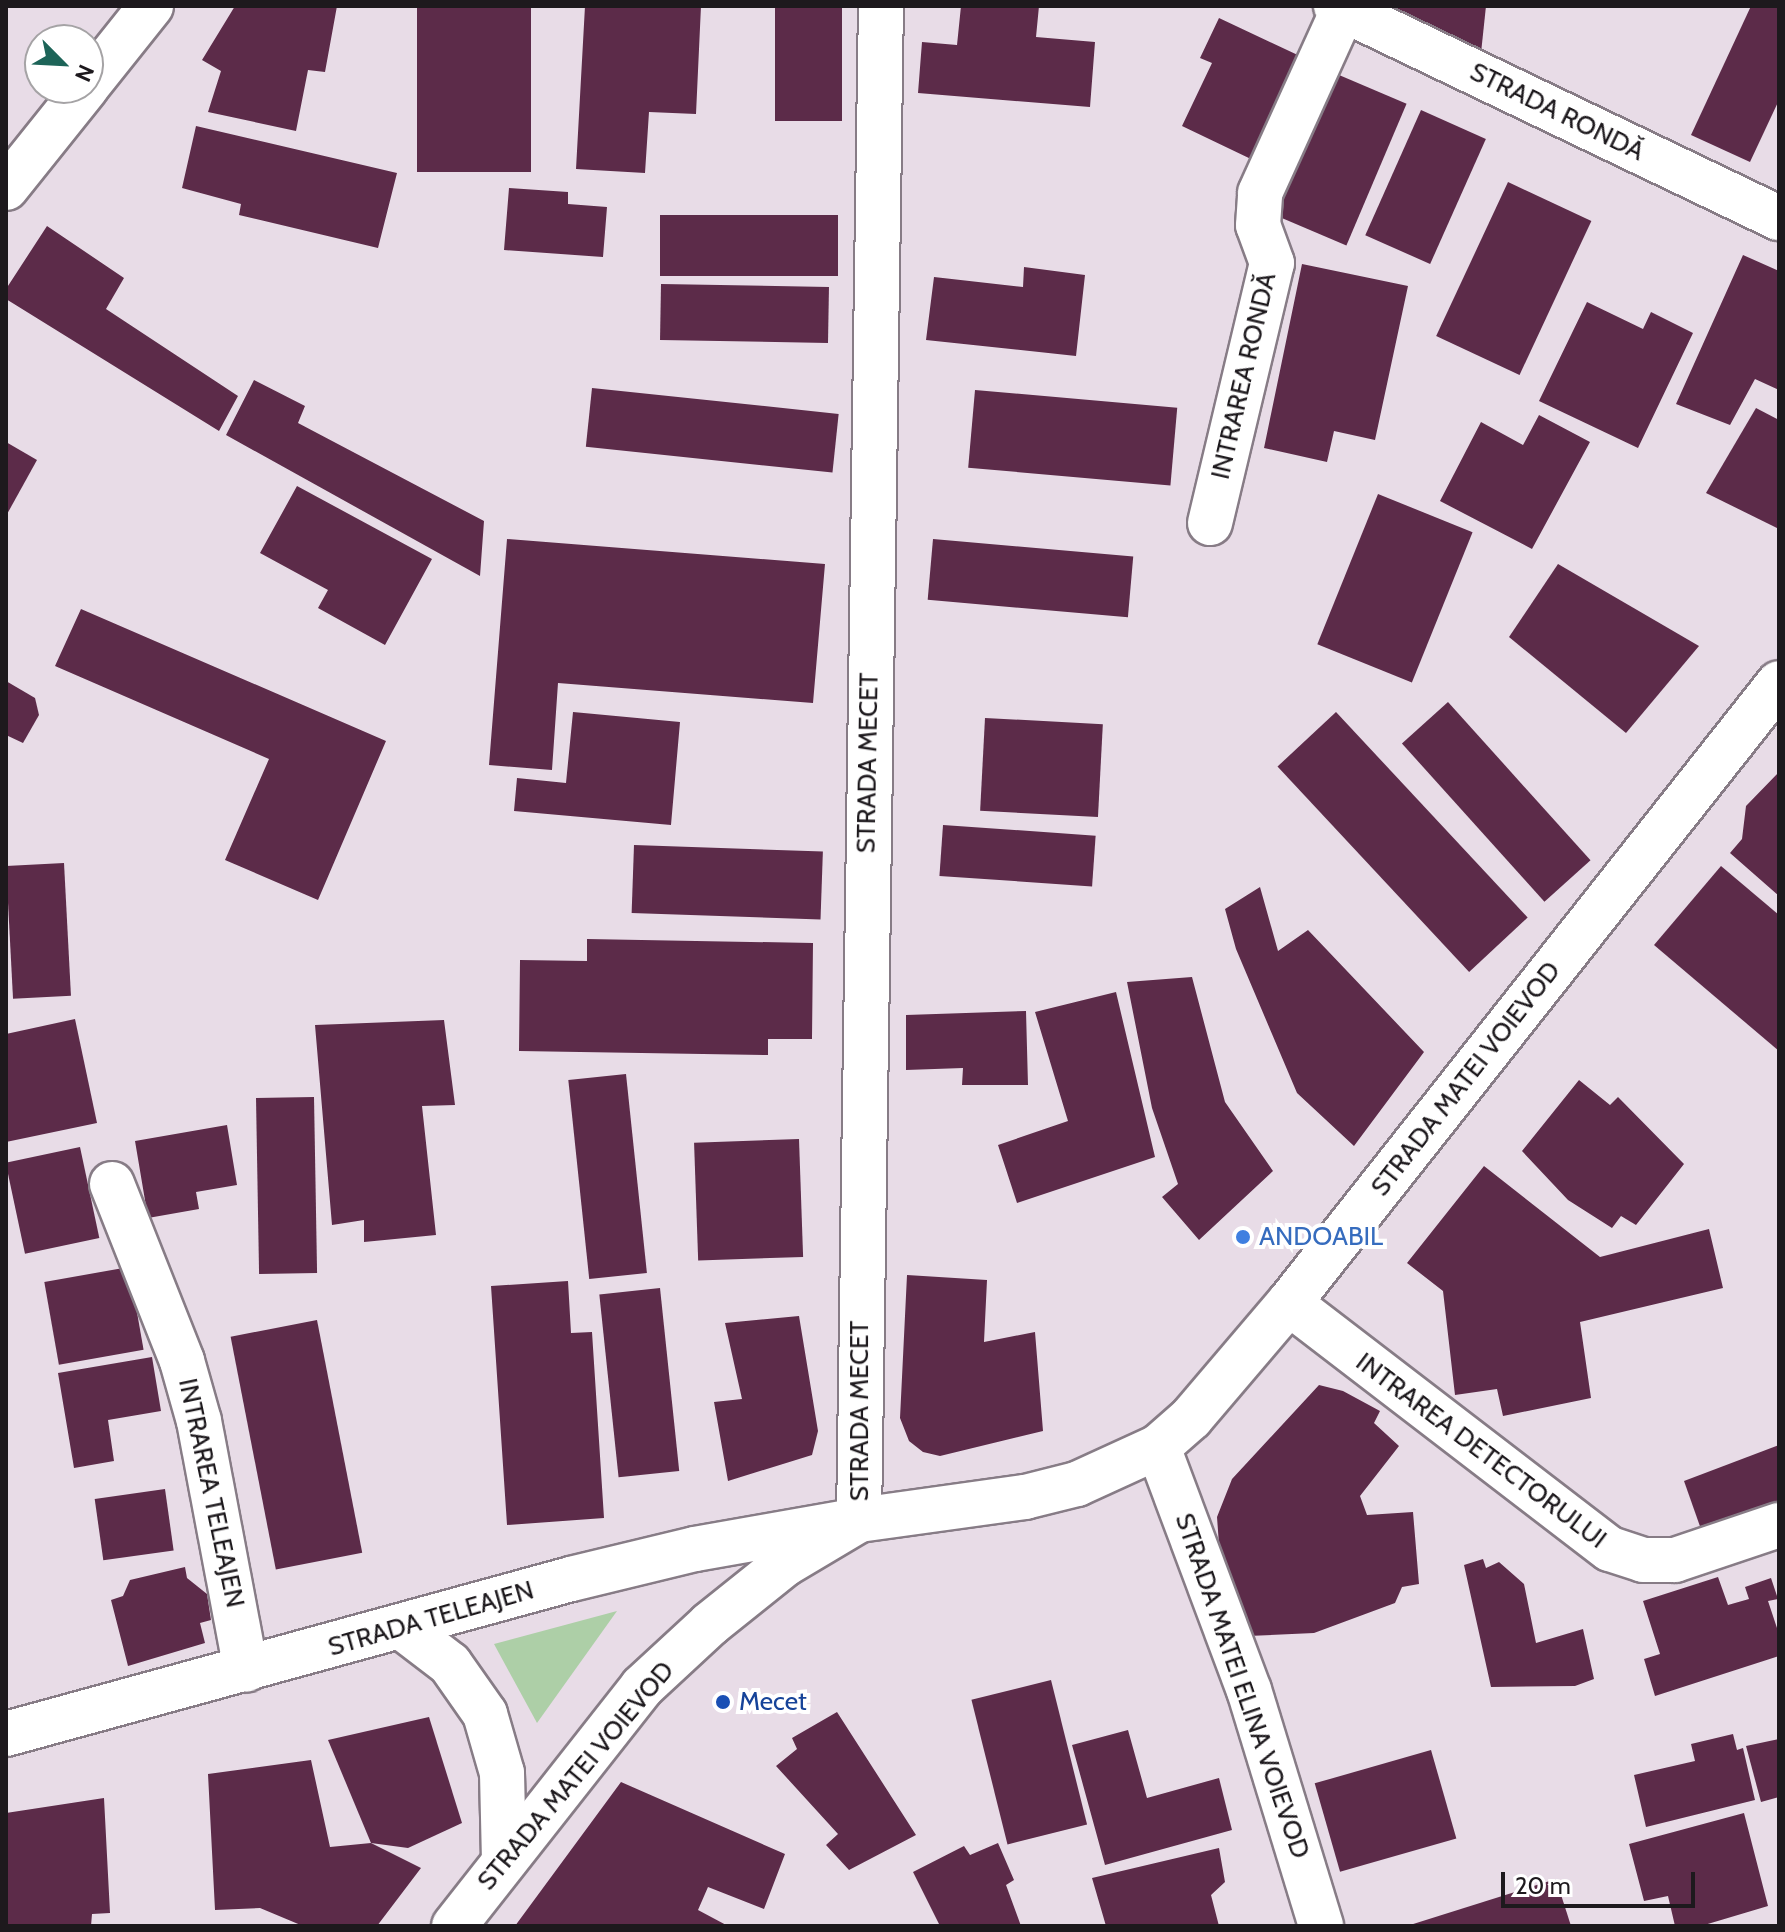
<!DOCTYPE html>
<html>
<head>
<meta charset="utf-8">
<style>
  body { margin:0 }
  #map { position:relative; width:1785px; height:1932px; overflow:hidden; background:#e8dce7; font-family:Cabin,sans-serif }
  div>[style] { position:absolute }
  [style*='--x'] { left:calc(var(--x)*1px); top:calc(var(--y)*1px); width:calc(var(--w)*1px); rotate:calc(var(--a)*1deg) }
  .green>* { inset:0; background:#adcfa7 }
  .building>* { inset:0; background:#5c2b49; transform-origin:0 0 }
  .roads { filter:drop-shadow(2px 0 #877c86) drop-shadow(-2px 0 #877c86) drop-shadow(0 2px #877c86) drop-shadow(0 -2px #877c86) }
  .minor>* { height:44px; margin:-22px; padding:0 22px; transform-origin:22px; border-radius:22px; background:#fff }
  .dots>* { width:22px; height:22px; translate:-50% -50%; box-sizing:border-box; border:4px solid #fff; border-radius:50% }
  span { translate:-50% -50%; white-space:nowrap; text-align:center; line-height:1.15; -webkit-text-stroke:8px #fff; paint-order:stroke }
  .street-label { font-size:26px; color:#1d191d }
  .shop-label { font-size:26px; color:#366cbe }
  .left { translate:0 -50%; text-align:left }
  .transit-label { font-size:26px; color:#164399 }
  .frame { position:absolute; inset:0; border:8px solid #1d191d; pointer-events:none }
  .north { position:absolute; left:24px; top:24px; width:80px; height:80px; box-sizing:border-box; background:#fff; border:2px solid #a5a3a5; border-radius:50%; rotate:114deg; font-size:22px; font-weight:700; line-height:32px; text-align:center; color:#1d191d }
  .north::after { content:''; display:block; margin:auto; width:28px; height:36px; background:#1d6458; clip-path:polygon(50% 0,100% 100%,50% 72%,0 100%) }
  .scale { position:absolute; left:1501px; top:1872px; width:194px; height:36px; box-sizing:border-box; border:4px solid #1d191d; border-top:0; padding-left:10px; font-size:24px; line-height:28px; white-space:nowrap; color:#1d191d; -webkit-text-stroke:6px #fff; paint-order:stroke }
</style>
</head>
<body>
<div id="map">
  <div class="green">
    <i style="clip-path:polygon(617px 1611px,537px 1723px,494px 1644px)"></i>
  </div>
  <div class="building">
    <i style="clip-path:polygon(235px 6px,337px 6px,325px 72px,308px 70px,296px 131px,208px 112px,221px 71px,202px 60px)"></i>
    <i style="left:417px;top:6px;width:114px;height:166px"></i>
    <i style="clip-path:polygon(585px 6px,701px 6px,696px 114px,649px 112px,645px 173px,576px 169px)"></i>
    <i style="left:775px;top:6px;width:67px;height:115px"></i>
    <i style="clip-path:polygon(961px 6px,1039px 6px,1036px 37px,1095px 42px,1090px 107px,918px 93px,922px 42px,957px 45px)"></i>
    <i style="clip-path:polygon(1386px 6px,1486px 6px,1481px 53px)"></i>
    <i style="clip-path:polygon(1751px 6px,1779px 6px,1779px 100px,1750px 162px,1691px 135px)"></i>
    <i style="clip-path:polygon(1219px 18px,1302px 57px,1253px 160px,1182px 126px,1212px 63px,1200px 58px)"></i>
    <i style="left:1332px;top:72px;width:81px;height:154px;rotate:23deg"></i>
    <i style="left:1421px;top:110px;width:71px;height:137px;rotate:24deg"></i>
    <i style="clip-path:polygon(196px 126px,397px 173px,378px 248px,239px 215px,241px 204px,182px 188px)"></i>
    <i style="left:1508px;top:182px;width:92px;height:170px;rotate:25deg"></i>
    <i style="clip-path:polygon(509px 188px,568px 192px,568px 204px,607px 207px,603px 257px,504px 250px)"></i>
    <i style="left:660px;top:215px;width:178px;height:61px"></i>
    <i style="clip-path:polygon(47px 226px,124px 278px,106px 309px,238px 396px,219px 431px,6px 299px,6px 289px)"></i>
    <i style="clip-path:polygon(1743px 255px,1779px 271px,1779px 390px,1755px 379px,1730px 425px,1676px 404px)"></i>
    <i style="clip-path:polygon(1302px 264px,1408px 286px,1375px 440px,1334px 431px,1327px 462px,1264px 448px)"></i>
    <i style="clip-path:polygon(1024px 267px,1085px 275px,1076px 356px,926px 340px,934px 277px,1023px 287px)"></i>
    <i style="left:661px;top:284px;width:168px;height:56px;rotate:1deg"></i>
    <i style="clip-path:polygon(1587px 302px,1643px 329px,1651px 312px,1693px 333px,1638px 448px,1539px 401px)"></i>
    <i style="clip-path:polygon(254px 380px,305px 406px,298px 423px,484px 521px,480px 576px,226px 435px)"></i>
    <i style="left:592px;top:388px;width:248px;height:59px;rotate:6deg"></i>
    <i style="left:975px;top:390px;width:203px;height:78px;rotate:5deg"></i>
    <i style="clip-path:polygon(1756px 408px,1779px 420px,1779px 529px,1706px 493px)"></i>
    <i style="clip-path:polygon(1539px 415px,1590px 442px,1532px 549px,1440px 501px,1481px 422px,1523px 445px)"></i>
    <i style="clip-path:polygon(6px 442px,37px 460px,6px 516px)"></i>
    <i style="clip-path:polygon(297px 486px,432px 559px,385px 645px,318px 608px,328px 590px,260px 553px)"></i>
    <i style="left:1378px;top:494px;width:102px;height:162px;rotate:22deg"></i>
    <i style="clip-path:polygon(507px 539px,825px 564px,813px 703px,558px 683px,552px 770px,489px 765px)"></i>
    <i style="left:933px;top:539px;width:201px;height:61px;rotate:5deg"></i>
    <i style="clip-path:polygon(1558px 564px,1699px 646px,1626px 733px,1509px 637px)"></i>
    <i style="clip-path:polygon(81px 609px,386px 741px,318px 900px,225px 860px,269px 759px,55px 666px)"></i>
    <i style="clip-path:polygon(6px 681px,35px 698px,39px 715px,23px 743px,6px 735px)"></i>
    <i style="left:1448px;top:702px;width:213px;height:62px;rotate:48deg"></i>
    <i style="clip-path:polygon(573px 712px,680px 722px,671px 825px,514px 811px,517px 778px,566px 783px)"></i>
    <i style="left:1336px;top:712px;width:281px;height:80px;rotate:47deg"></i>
    <i style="left:985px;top:718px;width:118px;height:93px;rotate:3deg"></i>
    <i style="clip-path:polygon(1779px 772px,1779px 896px,1730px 853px,1742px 839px,1746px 806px)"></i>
    <i style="left:943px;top:825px;width:153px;height:51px;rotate:4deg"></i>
    <i style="left:634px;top:845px;width:189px;height:68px;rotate:2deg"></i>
    <i style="left:64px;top:863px;width:133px;height:58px;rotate:87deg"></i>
    <i style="clip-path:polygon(1721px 866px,1779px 915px,1779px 1051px,1654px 945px)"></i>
    <i style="clip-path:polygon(1260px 887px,1278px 951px,1308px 930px,1424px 1052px,1354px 1146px,1297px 1093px,1236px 949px,1225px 909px)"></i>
    <i style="clip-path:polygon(587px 939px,813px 943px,812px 1039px,768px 1039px,768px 1055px,519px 1051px,520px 960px,587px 961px)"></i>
    <i style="clip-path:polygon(1192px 977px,1225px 1102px,1273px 1171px,1199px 1240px,1162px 1197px,1178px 1184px,1152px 1108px,1127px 982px)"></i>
    <i style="clip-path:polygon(1116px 992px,1155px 1157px,1017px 1203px,998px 1145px,1068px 1121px,1035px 1012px)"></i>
    <i style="clip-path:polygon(1026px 1011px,1028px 1085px,962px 1085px,963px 1068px,906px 1070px,906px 1015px)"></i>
    <i style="clip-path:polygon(75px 1019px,97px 1123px,6px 1142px,6px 1034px)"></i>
    <i style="clip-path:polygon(444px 1020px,455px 1105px,422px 1106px,436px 1235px,364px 1242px,364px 1220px,332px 1225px,315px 1025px)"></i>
    <i style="left:626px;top:1074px;width:200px;height:58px;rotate:84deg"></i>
    <i style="clip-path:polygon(1579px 1080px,1610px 1105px,1618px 1097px,1684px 1164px,1636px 1225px,1621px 1216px,1612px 1228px,1568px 1200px,1522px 1151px)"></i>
    <i style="left:314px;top:1097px;width:176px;height:58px;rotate:89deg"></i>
    <i style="clip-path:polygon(227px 1125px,237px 1185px,196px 1192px,199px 1209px,148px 1218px,135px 1141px)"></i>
    <i style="left:799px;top:1139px;width:118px;height:105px;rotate:88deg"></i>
    <i style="left:80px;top:1147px;width:93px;height:76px;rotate:78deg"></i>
    <i style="clip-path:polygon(1484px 1166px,1600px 1257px,1709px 1229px,1723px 1288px,1580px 1322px,1591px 1398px,1503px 1416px,1497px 1389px,1455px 1395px,1443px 1291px,1407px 1263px)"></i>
    <i style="left:129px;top:1267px;width:84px;height:86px;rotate:80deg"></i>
    <i style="clip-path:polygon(907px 1275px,987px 1280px,984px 1342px,1035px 1332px,1043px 1431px,940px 1456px,923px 1452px,909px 1441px,900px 1418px)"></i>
    <i style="clip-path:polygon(568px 1281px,571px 1333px,592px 1332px,604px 1518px,507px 1525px,491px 1286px)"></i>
    <i style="left:660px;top:1288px;width:184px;height:61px;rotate:84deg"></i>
    <i style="clip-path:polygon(799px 1316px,818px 1431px,812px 1455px,728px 1481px,714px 1402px,742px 1399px,725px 1323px)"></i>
    <i style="left:317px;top:1320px;width:237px;height:88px;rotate:79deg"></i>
    <i style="clip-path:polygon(152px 1357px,161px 1411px,108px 1420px,114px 1461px,74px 1468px,58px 1373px)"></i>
    <i style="clip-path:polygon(1319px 1385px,1343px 1391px,1380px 1411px,1374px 1423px,1399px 1446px,1360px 1496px,1367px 1515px,1413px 1512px,1419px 1584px,1402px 1587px,1395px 1603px,1314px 1633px,1248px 1636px,1221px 1572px,1217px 1517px,1232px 1479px)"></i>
    <i style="clip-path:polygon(1779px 1445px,1779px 1504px,1702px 1532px,1684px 1481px)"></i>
    <i style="left:165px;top:1489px;width:62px;height:71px;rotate:82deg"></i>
    <i style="clip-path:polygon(1483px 1559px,1486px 1568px,1499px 1562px,1524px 1584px,1536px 1643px,1583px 1629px,1594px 1679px,1575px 1686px,1491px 1687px,1464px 1565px)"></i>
    <i style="clip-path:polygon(185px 1567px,187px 1578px,207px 1594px,211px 1620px,200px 1623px,205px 1643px,128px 1666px,111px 1600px,123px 1596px,130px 1580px)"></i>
    <i style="clip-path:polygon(1718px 1577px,1728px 1605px,1749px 1599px,1745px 1587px,1771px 1578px,1778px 1599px,1768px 1601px,1779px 1634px,1779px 1656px,1655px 1696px,1644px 1659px,1660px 1654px,1643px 1601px)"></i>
    <i style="left:1051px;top:1680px;width:149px;height:82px;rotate:76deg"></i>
    <i style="clip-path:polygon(837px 1712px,916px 1835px,849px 1870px,826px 1845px,838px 1834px,776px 1766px,797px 1749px,792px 1738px)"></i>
    <i style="clip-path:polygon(429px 1717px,462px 1823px,408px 1848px,371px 1843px,328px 1740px)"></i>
    <i style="clip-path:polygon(1128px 1730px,1147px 1798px,1219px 1778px,1232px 1830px,1105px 1865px,1072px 1745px)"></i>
    <i style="clip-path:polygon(1733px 1734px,1737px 1750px,1743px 1748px,1755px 1800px,1646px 1827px,1634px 1775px,1695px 1761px,1691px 1744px)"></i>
    <i style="clip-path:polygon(1779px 1739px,1779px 1797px,1761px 1802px,1746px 1746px)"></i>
    <i style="left:1431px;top:1750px;width:92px;height:121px;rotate:74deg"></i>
    <i style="clip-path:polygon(311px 1760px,330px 1847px,371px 1843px,421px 1868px,377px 1926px,303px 1926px,260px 1908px,215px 1910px,208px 1774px)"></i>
    <i style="clip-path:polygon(621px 1782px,785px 1854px,764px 1909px,708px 1887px,698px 1910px,728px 1926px,515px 1926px)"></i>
    <i style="clip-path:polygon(104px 1798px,110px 1913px,92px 1914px,91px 1926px,6px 1926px,6px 1813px)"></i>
    <i style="clip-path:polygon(1744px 1813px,1768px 1906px,1701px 1926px,1675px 1926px,1668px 1896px,1644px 1901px,1629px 1844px)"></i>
    <i style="clip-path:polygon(998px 1843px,1014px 1880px,1006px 1885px,1021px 1926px,940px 1926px,913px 1872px,964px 1846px,970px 1855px)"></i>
    <i style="clip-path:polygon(1219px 1848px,1225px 1882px,1211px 1895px,1219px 1926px,1106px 1926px,1092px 1878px)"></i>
    <i style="clip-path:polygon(1556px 1879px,1571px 1926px,1410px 1926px,1410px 1925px)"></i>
  </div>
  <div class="roads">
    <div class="minor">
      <i style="--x:1336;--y:6;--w:491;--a:25.6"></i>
      <i style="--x:88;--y:85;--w:101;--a:-51.4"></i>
      <i style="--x:6;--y:188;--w:128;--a:-51.3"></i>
      <i style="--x:1210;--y:523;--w:267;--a:-76.6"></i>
      <i style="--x:1272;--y:263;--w:40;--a:-110.2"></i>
      <i style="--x:1258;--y:225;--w:32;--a:-86"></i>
      <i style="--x:1260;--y:193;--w:201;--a:-65.6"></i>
      <i style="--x:112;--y:1184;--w:190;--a:68.4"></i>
      <i style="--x:182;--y:1361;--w:62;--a:74.2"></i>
      <i style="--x:199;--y:1421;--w:253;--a:79.3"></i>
      <i style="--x:1289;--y:1303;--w:404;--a:37.5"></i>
      <i style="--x:1610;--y:1549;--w:35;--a:18"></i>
      <i style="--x:1643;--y:1560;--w:32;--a:0"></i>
      <i style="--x:1675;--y:1560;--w:110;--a:-18.6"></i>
      <i style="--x:1158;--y:1447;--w:259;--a:69.5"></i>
      <i style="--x:1249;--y:1690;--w:247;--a:73"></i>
      <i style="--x:403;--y:1628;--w:59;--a:37.5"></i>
      <i style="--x:450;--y:1664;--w:61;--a:55"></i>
      <i style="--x:485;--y:1714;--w:61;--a:73.9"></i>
      <i style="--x:502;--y:1773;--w:87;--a:88.7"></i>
      <i style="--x:6;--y:1734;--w:586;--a:-15.34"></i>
      <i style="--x:571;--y:1579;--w:128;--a:-13.6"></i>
      <i style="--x:695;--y:1549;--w:167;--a:-10"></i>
      <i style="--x:859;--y:1520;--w:1514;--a:-89.17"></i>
      <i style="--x:454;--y:1926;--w:304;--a:-51.8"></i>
      <i style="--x:642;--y:1687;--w:93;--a:-42.8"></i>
      <i style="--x:710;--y:1624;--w:96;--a:-38.7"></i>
      <i style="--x:785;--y:1564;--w:86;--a:-30.7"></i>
      <i style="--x:859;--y:1520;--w:168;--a:-7.9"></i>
      <i style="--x:1025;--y:1497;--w:54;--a:-14"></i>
      <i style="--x:1077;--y:1484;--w:89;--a:-24.6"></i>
      <i style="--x:1158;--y:1447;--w:44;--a:-41.3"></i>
      <i style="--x:1191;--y:1418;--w:151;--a:-49.6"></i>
      <i style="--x:1289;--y:1303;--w:790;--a:-51.68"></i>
    </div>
  </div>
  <div class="dots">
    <i style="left:1243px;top:1237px;background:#3f7fe0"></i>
    <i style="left:723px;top:1702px;background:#1a4fb4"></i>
  </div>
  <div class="street-label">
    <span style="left:1557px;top:112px;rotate:26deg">STRADA RONDĂ</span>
    <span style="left:1244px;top:376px;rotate:-77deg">INTRAREA RONDĂ</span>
    <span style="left:868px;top:763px;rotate:-89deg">STRADA MECET</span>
    <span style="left:1466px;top:1079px;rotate:-52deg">STRADA MATEI VOIEVOD</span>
    <span style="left:860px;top:1411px;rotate:-90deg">STRADA MECET</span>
    <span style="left:1481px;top:1451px;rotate:37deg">INTRAREA DETECTORULUI</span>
    <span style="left:211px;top:1493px;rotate:78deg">INTRAREA TELEAJEN</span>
    <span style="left:431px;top:1619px;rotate:-16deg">STRADA TELEAJEN</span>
    <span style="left:1242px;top:1686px;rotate:71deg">STRADA MATEI ELINA VOIEVOD</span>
    <span style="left:576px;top:1776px;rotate:-50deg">STRADA MATEI VOIEVOD</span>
  </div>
  <div class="shop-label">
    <span class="left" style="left:1259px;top:1237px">ANDOABIL</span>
  </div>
  <div class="transit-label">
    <span class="left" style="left:739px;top:1702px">Mecet</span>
  </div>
  <div class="frame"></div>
  <div class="north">N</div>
  <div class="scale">20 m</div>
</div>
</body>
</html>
